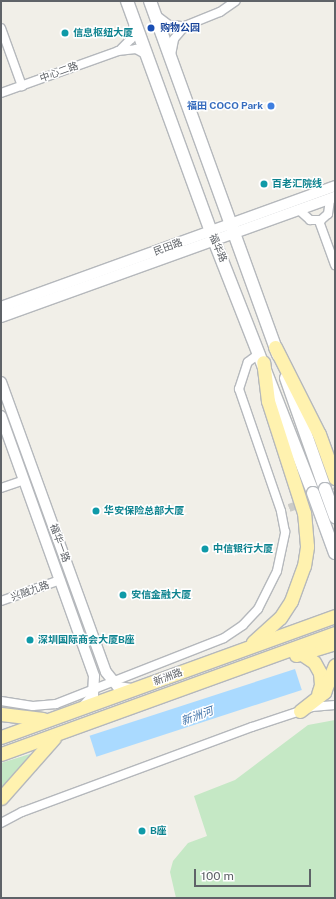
<!DOCTYPE html>
<html>
<head>
<meta charset="utf-8">
<style>
  body { margin:0 }
  #map { position:relative; width:336px; height:899px; overflow:hidden; background:#f1efe8; font-family:"Public Sans","Noto Sans SC",sans-serif }
  div>[style] { position:absolute }
  [style*='--x'] { left:calc(var(--x)*1px); top:calc(var(--y)*1px); width:calc(var(--w)*1px); rotate:calc(var(--a)*1deg) }
  .green>* { inset:0; background:#c5e8c5 }
  .water>* { inset:0; background:#aadaff; transform-origin:0 0 }
  .minor-tunnel>* { height:8px; margin-top:-4px; transform-origin:0; background:repeating-linear-gradient(90deg,#ccccc8 0 8px,transparent 0 12px) }
  .roads { filter:drop-shadow(1px 0 #b5b8bc) drop-shadow(-1px 0 #b5b8bc) drop-shadow(0 1px #b5b8bc) drop-shadow(0 -1px #b5b8bc) }
  .minor>* { height:8px; margin:-4px; padding:0 4px; transform-origin:4px; border-radius:4px; background:#fff }
  .tertiary>* { height:10px; margin:-5px; padding:0 5px; transform-origin:5px; border-radius:5px; background:#fff }
  .secondary>* { height:12px; margin:-6px; padding:0 6px; transform-origin:6px; border-radius:6px; background:#fff }
  .primary>* { height:13px; margin:-6.5px; padding:0 6.5px; transform-origin:6.5px; border-radius:6.5px; background:#fff2af }
  .bridges { filter:drop-shadow(1px 0 #b6babf) drop-shadow(-1px 0 #b6babf) drop-shadow(0 1px #b6babf) drop-shadow(0 -1px #b6babf) }
  .secondary-bridge>* { height:12px; margin:-6px; padding:0 6px; transform-origin:6px; border-radius:6px; background:#fff }
  .dots>* { width:11px; height:11px; translate:-50% -50%; box-sizing:border-box; border:2px solid #fff; border-radius:50% }
  span { translate:-50% -50%; white-space:nowrap; text-align:center; line-height:1.15; -webkit-text-stroke:3px #fff; paint-order:stroke }
  .transit-label { font-size:10px; color:#164399; font-weight:700 }
  .left { translate:0 -50%; text-align:left }
  .culture-label { font-size:10px; color:#0d838f; font-weight:700 }
  .street-label { font-size:10px; color:#5f6368 }
  .shop-label { font-size:10px; color:#366cbe; font-weight:700 }
  .right { translate:-100% -50%; text-align:right }
  .water-label { font-size:11px; color:#4174aa; font-style:italic }
  .frame { position:absolute; inset:0; border:2px solid #5f6368; pointer-events:none }
  .scale { position:absolute; left:194px; top:869px; width:117px; height:18px; box-sizing:border-box; border:2px solid #5f6368; border-top:0; padding-left:5px; font-size:12px; line-height:14px; white-space:nowrap; color:#5f6368; -webkit-text-stroke:3px #fff; paint-order:stroke }
</style>
</head>
<body>
<div id="map">
  <div class="green">
    <i style="clip-path:polygon(335px 720px,335px 898px,176px 898px,170px 872px,173px 861px,188px 843px,207px 836px,194px 796px,235px 780px,308px 725px)"></i>
    <i style="clip-path:polygon(30px 754px,30px 756px,1px 792px,1px 763px)"></i>
  </div>
  <div class="water">
    <i style="left:295px;top:669px;width:22px;height:216px;rotate:72deg"></i>
  </div>
  <div class="minor-tunnel">
    <i style="--x:289;--y:508;--w:49;--a:-20.3"></i>
  </div>
  <div class="roads">
    <div class="minor">
      <i style="--x:157;--y:16;--w:15;--a:37"></i>
      <i style="--x:169;--y:25;--w:16;--a:4"></i>
      <i style="--x:185;--y:26;--w:38;--a:-22"></i>
      <i style="--x:220;--y:12;--w:19;--a:-35"></i>
      <i style="--x:1;--y:28;--w:62;--a:70.1"></i>
      <i style="--x:120;--y:50;--w:16;--a:-45"></i>
      <i style="--x:131;--y:39;--w:15;--a:-79"></i>
      <i style="--x:171;--y:55;--w:16;--a:-79"></i>
      <i style="--x:174;--y:39;--w:17;--a:-50"></i>
      <i style="--x:1;--y:93;--w:124;--a:-19.7"></i>
      <i style="--x:118;--y:51;--w:18;--a:-6"></i>
      <i style="--x:136;--y:49;--w:13;--a:29"></i>
      <i style="--x:299;--y:210;--w:15;--a:42"></i>
      <i style="--x:310;--y:220;--w:11;--a:0"></i>
      <i style="--x:321;--y:220;--w:9;--a:-41"></i>
      <i style="--x:328;--y:214;--w:15;--a:-82"></i>
      <i style="--x:319;--y:221;--w:47;--a:70"></i>
      <i style="--x:1;--y:488;--w:24;--a:-19"></i>
      <i style="--x:1;--y:601;--w:63;--a:-19.6"></i>
      <i style="--x:1;--y:701;--w:32;--a:9"></i>
      <i style="--x:33;--y:706;--w:23;--a:-5"></i>
      <i style="--x:56;--y:704;--w:180;--a:-21.4"></i>
      <i style="--x:224;--y:638;--w:23;--a:-34"></i>
      <i style="--x:243;--y:625;--w:22;--a:-47"></i>
      <i style="--x:258;--y:609;--w:42;--a:-63.4"></i>
      <i style="--x:277;--y:571;--w:40;--a:-78"></i>
      <i style="--x:285;--y:532;--w:21;--a:-101"></i>
      <i style="--x:281;--y:511;--w:129;--a:-109"></i>
      <i style="--x:239;--y:389;--w:28;--a:-72"></i>
      <i style="--x:248;--y:362;--w:15;--a:-37"></i>
      <i style="--x:1;--y:823;--w:24;--a:-28"></i>
      <i style="--x:22;--y:812;--w:245;--a:-20.3"></i>
      <i style="--x:252;--y:727;--w:63;--a:-18.4"></i>
      <i style="--x:312;--y:707;--w:23;--a:-5"></i>
    </div>
    <div class="tertiary">
      <i style="--x:1;--y:307;--w:355;--a:-19.9"></i>
      <i style="--x:1;--y:317;--w:355;--a:-19.8"></i>
      <i style="--x:1;--y:382;--w:308;--a:70.1"></i>
      <i style="--x:106;--y:672;--w:19;--a:51"></i>
      <i style="--x:118;--y:687;--w:15;--a:8"></i>
      <i style="--x:1;--y:416;--w:276;--a:70.3"></i>
      <i style="--x:94;--y:676;--w:20;--a:93"></i>
      <i style="--x:93;--y:696;--w:15;--a:132"></i>
    </div>
    <div class="secondary">
      <i style="--x:127;--y:1;--w:254;--a:70"></i>
      <i style="--x:214;--y:240;--w:272;--a:68.6"></i>
      <i style="--x:150;--y:1;--w:376;--a:70.1"></i>
      <i style="--x:286;--y:378;--w:118;--a:70.6"></i>
    </div>
    <div class="primary">
      <i style="--x:275;--y:347;--w:97;--a:63.2"></i>
      <i style="--x:319;--y:434;--w:47;--a:70"></i>
      <i style="--x:253;--y:642;--w:36;--a:-42"></i>
      <i style="--x:280;--y:618;--w:20;--a:-57"></i>
      <i style="--x:291;--y:601;--w:37;--a:-70"></i>
      <i style="--x:304;--y:566;--w:20;--a:-81"></i>
      <i style="--x:307;--y:546;--w:33;--a:-95"></i>
      <i style="--x:304;--y:513;--w:118;--a:-107.8"></i>
      <i style="--x:268;--y:401;--w:39;--a:-97"></i>
      <i style="--x:302;--y:654;--w:14;--a:34"></i>
      <i style="--x:314;--y:662;--w:13;--a:61"></i>
      <i style="--x:320;--y:673;--w:12;--a:85"></i>
      <i style="--x:321;--y:685;--w:9;--a:108"></i>
      <i style="--x:296;--y:655;--w:41;--a:-17.1"></i>
      <i style="--x:300;--y:711;--w:31;--a:-38"></i>
      <i style="--x:324;--y:692;--w:29;--a:-68"></i>
      <i style="--x:1;--y:714;--w:42;--a:6.8"></i>
      <i style="--x:1;--y:737;--w:355;--a:-19.9"></i>
      <i style="--x:1;--y:754;--w:355;--a:-19.9"></i>
      <i style="--x:1;--y:798;--w:80;--a:-48.5"></i>
    </div>
  </div>
  <div class="bridges">
    <div class="secondary-bridge">
      <i style="--x:325;--y:489;--w:30;--a:70"></i>
      <i style="--x:313;--y:493;--w:64;--a:69.9"></i>
    </div>
  </div>
  <div class="dots">
    <i style="left:151px;top:28px;background:#1a4fb4"></i>
    <i style="left:65px;top:33px;background:#0f9aa8"></i>
    <i style="left:271px;top:106px;background:#3f7fe0"></i>
    <i style="left:264px;top:184px;background:#0f9aa8"></i>
    <i style="left:96px;top:511px;background:#0f9aa8"></i>
    <i style="left:205px;top:549px;background:#0f9aa8"></i>
    <i style="left:123px;top:595px;background:#0f9aa8"></i>
    <i style="left:30px;top:640px;background:#0f9aa8"></i>
    <i style="left:142px;top:831px;background:#0f9aa8"></i>
  </div>
  <div class="transit-label">
    <span class="left" style="left:160px;top:28px">购物公园</span>
  </div>
  <div class="culture-label">
    <span class="left" style="left:73px;top:33px">信息枢纽大厦</span>
    <span class="left" style="left:272px;top:184px">百老汇院线</span>
    <span class="left" style="left:104px;top:511px">华安保险总部大厦</span>
    <span class="left" style="left:213px;top:549px">中信银行大厦</span>
    <span class="left" style="left:131px;top:595px">安信金融大厦</span>
    <span class="left" style="left:38px;top:640px">深圳国际商会大厦B座</span>
    <span class="left" style="left:150px;top:831px">B座</span>
  </div>
  <div class="street-label">
    <span style="left:59px;top:72px;rotate:-20deg">中心二路</span>
    <span style="left:168px;top:247px;rotate:-20deg">民田路</span>
    <span style="left:218px;top:248px;rotate:67deg">福华路</span>
    <span style="left:60px;top:543px;rotate:70deg">福华一路</span>
    <span style="left:30px;top:591px;rotate:-20deg">兴融九路</span>
    <span style="left:168px;top:677px;rotate:-20deg">新洲路</span>
  </div>
  <div class="shop-label">
    <span class="right" style="left:263px;top:106px">福田 COCO Park</span>
  </div>
  <div class="water-label">
    <span style="left:197px;top:716px;rotate:-20deg">新洲河</span>
  </div>
  <div class="frame"></div>
  <div class="scale">100 m</div>
</div>
</body>
</html>
